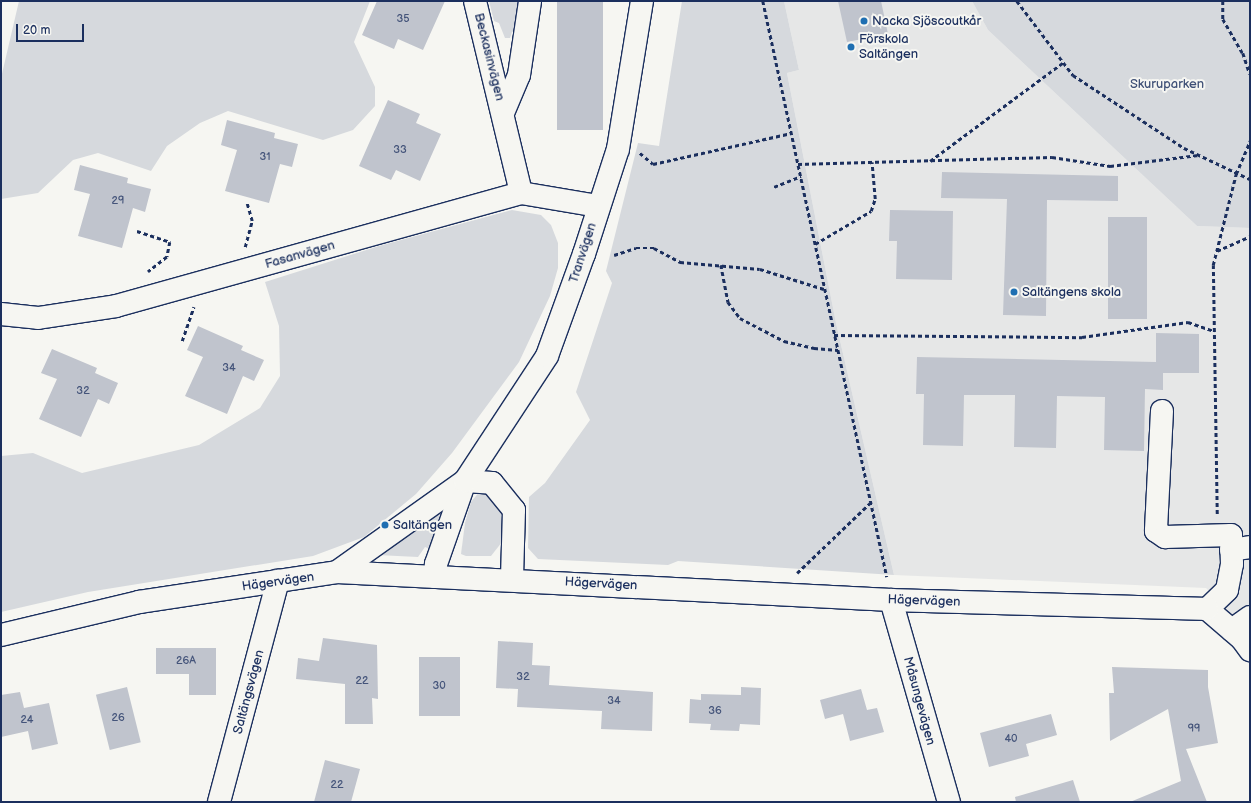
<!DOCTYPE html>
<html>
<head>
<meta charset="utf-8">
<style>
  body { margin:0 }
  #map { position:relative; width:1251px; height:803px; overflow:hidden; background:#f6f6f2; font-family:"Balsamiq Sans",sans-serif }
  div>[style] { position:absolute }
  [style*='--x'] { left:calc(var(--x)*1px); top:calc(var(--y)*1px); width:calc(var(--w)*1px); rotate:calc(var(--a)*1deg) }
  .built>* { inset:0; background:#e6e7e7 }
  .green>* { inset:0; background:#d6d9dd }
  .building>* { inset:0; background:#c0c4cd; transform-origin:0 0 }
  .path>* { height:2.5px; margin-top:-1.25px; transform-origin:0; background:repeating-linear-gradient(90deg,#1b2f5e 0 4px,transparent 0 7px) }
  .roads { filter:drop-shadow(1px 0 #1b2f5e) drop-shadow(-1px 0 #1b2f5e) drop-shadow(0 1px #1b2f5e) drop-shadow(0 -1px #1b2f5e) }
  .minor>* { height:22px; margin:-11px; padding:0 11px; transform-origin:11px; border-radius:11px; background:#f6f6f2 }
  .dots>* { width:11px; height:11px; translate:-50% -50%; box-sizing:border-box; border:2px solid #f6f6f2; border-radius:50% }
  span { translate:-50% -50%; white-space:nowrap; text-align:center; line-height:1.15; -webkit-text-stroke:4px #f6f6f2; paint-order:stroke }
  .number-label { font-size:11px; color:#44547a }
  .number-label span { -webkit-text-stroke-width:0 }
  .poi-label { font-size:13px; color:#1b2f5e }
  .left { translate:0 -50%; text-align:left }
  .street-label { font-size:13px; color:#1b2f5e }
  .park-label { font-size:13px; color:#405177 }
  .frame { position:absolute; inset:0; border:2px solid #1b2f5e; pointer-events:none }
  .scale { position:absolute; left:16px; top:24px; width:68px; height:18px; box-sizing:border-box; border:2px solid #1b2f5e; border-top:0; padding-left:5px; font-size:12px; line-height:14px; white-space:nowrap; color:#1b2f5e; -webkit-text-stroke:3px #f6f6f2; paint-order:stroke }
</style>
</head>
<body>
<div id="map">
  <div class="built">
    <i style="clip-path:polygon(784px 1px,972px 1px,988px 30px,1197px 226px,1250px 228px,1250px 634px,1206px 588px,894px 575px,836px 323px,787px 73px,799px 70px)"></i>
  </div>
  <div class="green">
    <i style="clip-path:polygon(19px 1px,370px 1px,354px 42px,375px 87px,375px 106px,353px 130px,323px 140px,228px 111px,200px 123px,167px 146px,151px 171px,98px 153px,73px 160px,38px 193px,1px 199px,1px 78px)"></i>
    <i style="clip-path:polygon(489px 1px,523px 1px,518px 29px,512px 32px,510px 38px,505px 38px,499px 23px,494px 21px)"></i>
    <i style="clip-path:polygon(682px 1px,784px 1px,799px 70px,787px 73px,836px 323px,894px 575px,678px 561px,668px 565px,538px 559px,528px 548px,529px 497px,545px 483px,590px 420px,576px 392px,612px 283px,606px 271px,638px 143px,659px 146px)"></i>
    <i style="clip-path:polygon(972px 1px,1250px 1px,1250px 228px,1197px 226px,988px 30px)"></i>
    <i style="clip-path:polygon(512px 210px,541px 215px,551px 225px,558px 243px,558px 268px,550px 296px,519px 362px,452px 453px,416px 494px,364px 537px,313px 556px,88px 592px,1px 612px,1px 456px,33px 453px,82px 473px,199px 445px,260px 408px,280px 376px,279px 326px,265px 282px,379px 246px)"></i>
    <i style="clip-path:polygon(480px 491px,488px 492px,501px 509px,502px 542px,491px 556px,466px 556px,461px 554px,465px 523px,471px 502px)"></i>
    <i style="clip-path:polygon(441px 508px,432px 550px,425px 547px,418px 557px,377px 555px)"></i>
  </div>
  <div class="building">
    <i style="clip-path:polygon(377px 1px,445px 1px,423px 50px,398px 39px,394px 49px,362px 35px)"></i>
    <i style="left:557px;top:1px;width:46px;height:129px"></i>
    <i style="clip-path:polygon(838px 1px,881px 1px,888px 34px,847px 42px)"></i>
    <i style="clip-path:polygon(388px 100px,420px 114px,416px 123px,441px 134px,420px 181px,396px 170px,391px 180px,359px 166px)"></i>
    <i style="clip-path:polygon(227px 120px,275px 133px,274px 138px,298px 144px,292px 167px,280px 164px,269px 203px,225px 191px,237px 150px,221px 145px)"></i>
    <i style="clip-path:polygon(80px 165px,128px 178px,127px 183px,151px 189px,145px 212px,133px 208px,122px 248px,78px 236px,90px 194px,74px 190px)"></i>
    <i style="clip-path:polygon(942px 172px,1118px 176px,1118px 201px,1047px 200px,1046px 316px,1003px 315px,1007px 199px,941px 198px)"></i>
    <i style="clip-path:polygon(890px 210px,953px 211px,952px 280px,896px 279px,897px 241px,889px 241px)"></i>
    <i style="left:1108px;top:217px;width:39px;height:102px"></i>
    <i style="clip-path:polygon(198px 326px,243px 346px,241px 350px,264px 360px,254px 381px,243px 376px,227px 414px,185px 396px,203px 357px,187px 350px)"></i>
    <i style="clip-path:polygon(1156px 333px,1199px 334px,1199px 373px,1163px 373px,1163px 390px,1145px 389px,1144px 451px,1104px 450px,1105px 397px,1057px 396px,1056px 448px,1014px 447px,1015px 395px,964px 395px,963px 446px,923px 445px,924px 394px,916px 394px,917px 357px,1156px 362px)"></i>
    <i style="clip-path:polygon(52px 349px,97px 368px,95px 373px,118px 383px,109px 404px,98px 399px,81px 437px,39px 419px,57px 379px,41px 373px)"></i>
    <i style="clip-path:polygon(323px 638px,377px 645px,378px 699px,372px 698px,373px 724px,345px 724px,345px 684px,296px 679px,298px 658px,319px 661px)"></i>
    <i style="clip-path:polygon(498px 641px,533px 643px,532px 665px,550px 666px,549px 685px,653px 692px,652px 731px,601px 729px,602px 711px,517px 707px,518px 689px,496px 688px)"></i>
    <i style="clip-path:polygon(156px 648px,216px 648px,216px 695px,189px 695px,189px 674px,156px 674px)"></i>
    <i style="left:419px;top:657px;width:41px;height:59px"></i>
    <i style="clip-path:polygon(1112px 667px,1208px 670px,1208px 687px,1218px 743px,1186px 749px,1207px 802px,1130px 802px,1181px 781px,1168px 709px,1110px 741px,1109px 693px,1114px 693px)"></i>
    <i style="left:127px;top:687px;width:57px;height:32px;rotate:76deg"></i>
    <i style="clip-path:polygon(741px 687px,761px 688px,760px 725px,740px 724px,739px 731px,710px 730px,711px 724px,689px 723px,690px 699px,701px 700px,701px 694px,741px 695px)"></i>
    <i style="clip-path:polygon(861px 689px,867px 710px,877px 708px,884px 732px,850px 741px,843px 714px,825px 719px,820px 700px)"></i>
    <i style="clip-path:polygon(20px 692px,24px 708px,49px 703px,58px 744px,32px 750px,28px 731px,1px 737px,1px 695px)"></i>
    <i style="clip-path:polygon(1051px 714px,1057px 735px,1026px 744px,1029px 756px,989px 767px,980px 733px)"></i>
    <i style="clip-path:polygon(325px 760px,360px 769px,351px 802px,314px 802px)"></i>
    <i style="clip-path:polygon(1073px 780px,1080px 802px,1016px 802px,1015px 797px)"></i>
  </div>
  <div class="path">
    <i style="--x:763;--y:1;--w:589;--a:77.85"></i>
    <i style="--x:1017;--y:1;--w:93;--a:52.9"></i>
    <i style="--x:1073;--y:75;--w:133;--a:33.3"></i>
    <i style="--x:1184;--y:148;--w:73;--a:25.2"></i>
    <i style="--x:1223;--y:1;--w:18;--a:90"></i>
    <i style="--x:1223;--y:19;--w:39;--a:60"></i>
    <i style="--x:1243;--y:53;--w:22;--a:72"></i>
    <i style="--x:640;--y:153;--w:17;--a:40"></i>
    <i style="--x:653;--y:164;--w:142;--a:-12.6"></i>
    <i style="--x:930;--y:161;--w:167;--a:-36.5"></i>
    <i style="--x:798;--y:164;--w:254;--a:-1.6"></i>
    <i style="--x:1052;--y:157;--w:59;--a:8.8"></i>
    <i style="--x:1110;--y:166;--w:89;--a:-7.1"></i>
    <i style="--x:774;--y:187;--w:29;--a:-22"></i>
    <i style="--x:137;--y:231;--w:35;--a:18"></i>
    <i style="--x:170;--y:242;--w:15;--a:101"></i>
    <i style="--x:167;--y:257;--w:24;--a:142"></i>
    <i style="--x:815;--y:244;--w:65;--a:-30.5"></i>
    <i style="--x:871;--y:211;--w:13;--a:-72"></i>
    <i style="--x:875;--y:199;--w:37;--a:-95"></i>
    <i style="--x:245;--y:247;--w:27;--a:-75"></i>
    <i style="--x:252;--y:221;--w:18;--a:-106"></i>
    <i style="--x:1217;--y:251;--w:36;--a:-24"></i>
    <i style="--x:614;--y:255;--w:23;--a:-18"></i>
    <i style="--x:636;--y:248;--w:18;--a:0"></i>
    <i style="--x:654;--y:248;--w:30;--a:28"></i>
    <i style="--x:680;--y:262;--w:80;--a:5"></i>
    <i style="--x:760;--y:269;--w:67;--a:17.4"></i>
    <i style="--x:721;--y:265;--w:38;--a:79"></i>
    <i style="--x:728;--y:302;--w:20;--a:53"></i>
    <i style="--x:740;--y:318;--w:50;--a:27.6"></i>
    <i style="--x:784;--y:341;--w:31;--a:13"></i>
    <i style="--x:814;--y:348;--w:24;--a:5"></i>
    <i style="--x:834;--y:335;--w:248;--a:0.5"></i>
    <i style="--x:1082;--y:337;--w:107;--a:-8.1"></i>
    <i style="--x:1188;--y:322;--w:28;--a:19"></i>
    <i style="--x:182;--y:341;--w:36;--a:-71"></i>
    <i style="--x:1217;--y:514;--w:249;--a:-90.9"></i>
    <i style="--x:1213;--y:265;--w:94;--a:-75.8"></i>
    <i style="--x:1236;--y:174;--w:36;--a:-67"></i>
    <i style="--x:797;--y:573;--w:101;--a:-43.8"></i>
  </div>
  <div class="roads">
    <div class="minor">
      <i style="--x:475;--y:1;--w:197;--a:76.5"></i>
      <i style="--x:503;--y:113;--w:41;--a:-67.2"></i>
      <i style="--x:519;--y:75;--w:75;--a:-81.5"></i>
      <i style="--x:1;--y:314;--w:37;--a:6"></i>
      <i style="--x:38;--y:318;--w:79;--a:-8.7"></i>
      <i style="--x:116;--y:306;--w:420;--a:-15.6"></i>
      <i style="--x:521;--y:193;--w:78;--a:9.6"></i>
      <i style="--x:1162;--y:411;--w:120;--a:92.9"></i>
      <i style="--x:1156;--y:531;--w:11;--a:34"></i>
      <i style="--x:1165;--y:537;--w:66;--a:-1.7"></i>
      <i style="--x:1231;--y:535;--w:29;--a:88"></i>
      <i style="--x:1232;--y:564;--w:26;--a:101"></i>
      <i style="--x:1227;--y:590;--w:28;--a:136"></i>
      <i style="--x:1231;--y:550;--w:19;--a:-9"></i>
      <i style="--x:337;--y:572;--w:157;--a:-35.4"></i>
      <i style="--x:465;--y:481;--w:27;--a:4"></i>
      <i style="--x:492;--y:483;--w:35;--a:51"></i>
      <i style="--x:514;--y:510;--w:69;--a:91.7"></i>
      <i style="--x:435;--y:577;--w:13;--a:-86"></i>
      <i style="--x:436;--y:564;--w:88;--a:-70.7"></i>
      <i style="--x:465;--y:481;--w:149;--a:-56.7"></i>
      <i style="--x:547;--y:356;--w:109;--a:-70.1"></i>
      <i style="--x:584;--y:254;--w:110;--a:-72.1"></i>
      <i style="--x:618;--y:149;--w:150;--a:-80.8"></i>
      <i style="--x:891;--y:600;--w:210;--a:74"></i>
      <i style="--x:1207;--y:609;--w:46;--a:40.6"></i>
      <i style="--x:1242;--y:639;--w:14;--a:54"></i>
      <i style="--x:1232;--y:630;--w:22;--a:-36"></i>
      <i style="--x:1;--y:635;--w:142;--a:-13.4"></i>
      <i style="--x:139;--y:602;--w:200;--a:-8.6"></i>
      <i style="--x:337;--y:572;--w:555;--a:2.89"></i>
      <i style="--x:891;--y:600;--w:316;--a:1.6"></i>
      <i style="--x:219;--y:802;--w:229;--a:-75.1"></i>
    </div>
  </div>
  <div class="dots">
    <i style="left:864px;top:21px;background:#1f6fb2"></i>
    <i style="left:851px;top:47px;background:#1f6fb2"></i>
    <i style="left:1014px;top:292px;background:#1f6fb2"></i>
    <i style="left:385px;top:525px;background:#1f6fb2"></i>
  </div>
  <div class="number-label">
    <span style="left:403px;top:19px">35</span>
    <span style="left:400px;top:150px">33</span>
    <span style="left:265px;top:157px">31</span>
    <span style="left:118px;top:201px">29</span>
    <span style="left:229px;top:368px">34</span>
    <span style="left:83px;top:391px">32</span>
    <span style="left:186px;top:661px">26A</span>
    <span style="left:523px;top:677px">32</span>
    <span style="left:362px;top:681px">22</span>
    <span style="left:439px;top:686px">30</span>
    <span style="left:614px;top:701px">34</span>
    <span style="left:715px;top:711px">36</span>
    <span style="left:118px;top:718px">26</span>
    <span style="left:27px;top:720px">24</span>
    <span style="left:1194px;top:729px">99</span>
    <span style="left:1011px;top:739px">40</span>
    <span style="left:337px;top:785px">22</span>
  </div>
  <div class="poi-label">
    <span class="left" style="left:872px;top:21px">Nacka Sjöscoutkår</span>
    <span class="left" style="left:859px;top:47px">Förskola<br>Saltängen</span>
    <span class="left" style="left:1022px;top:292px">Saltängens skola</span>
    <span class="left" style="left:393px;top:525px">Saltängen</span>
  </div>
  <div class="street-label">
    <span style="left:489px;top:57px;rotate:76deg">Beckasinvägen</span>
    <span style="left:583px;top:253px;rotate:-72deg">Tranvägen</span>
    <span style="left:300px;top:255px;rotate:-16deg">Fasanvägen</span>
    <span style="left:278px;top:582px;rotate:-8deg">Hägervägen</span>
    <span style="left:601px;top:584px;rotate:3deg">Hägervägen</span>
    <span style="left:924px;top:601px;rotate:2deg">Hägervägen</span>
    <span style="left:249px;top:692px;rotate:-75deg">Saltängsvägen</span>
    <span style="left:919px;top:701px;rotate:75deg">Måsungevägen</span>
  </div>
  <div class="park-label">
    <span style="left:1167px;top:84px">Skuruparken</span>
  </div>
  <div class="frame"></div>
  <div class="scale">20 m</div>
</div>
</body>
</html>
